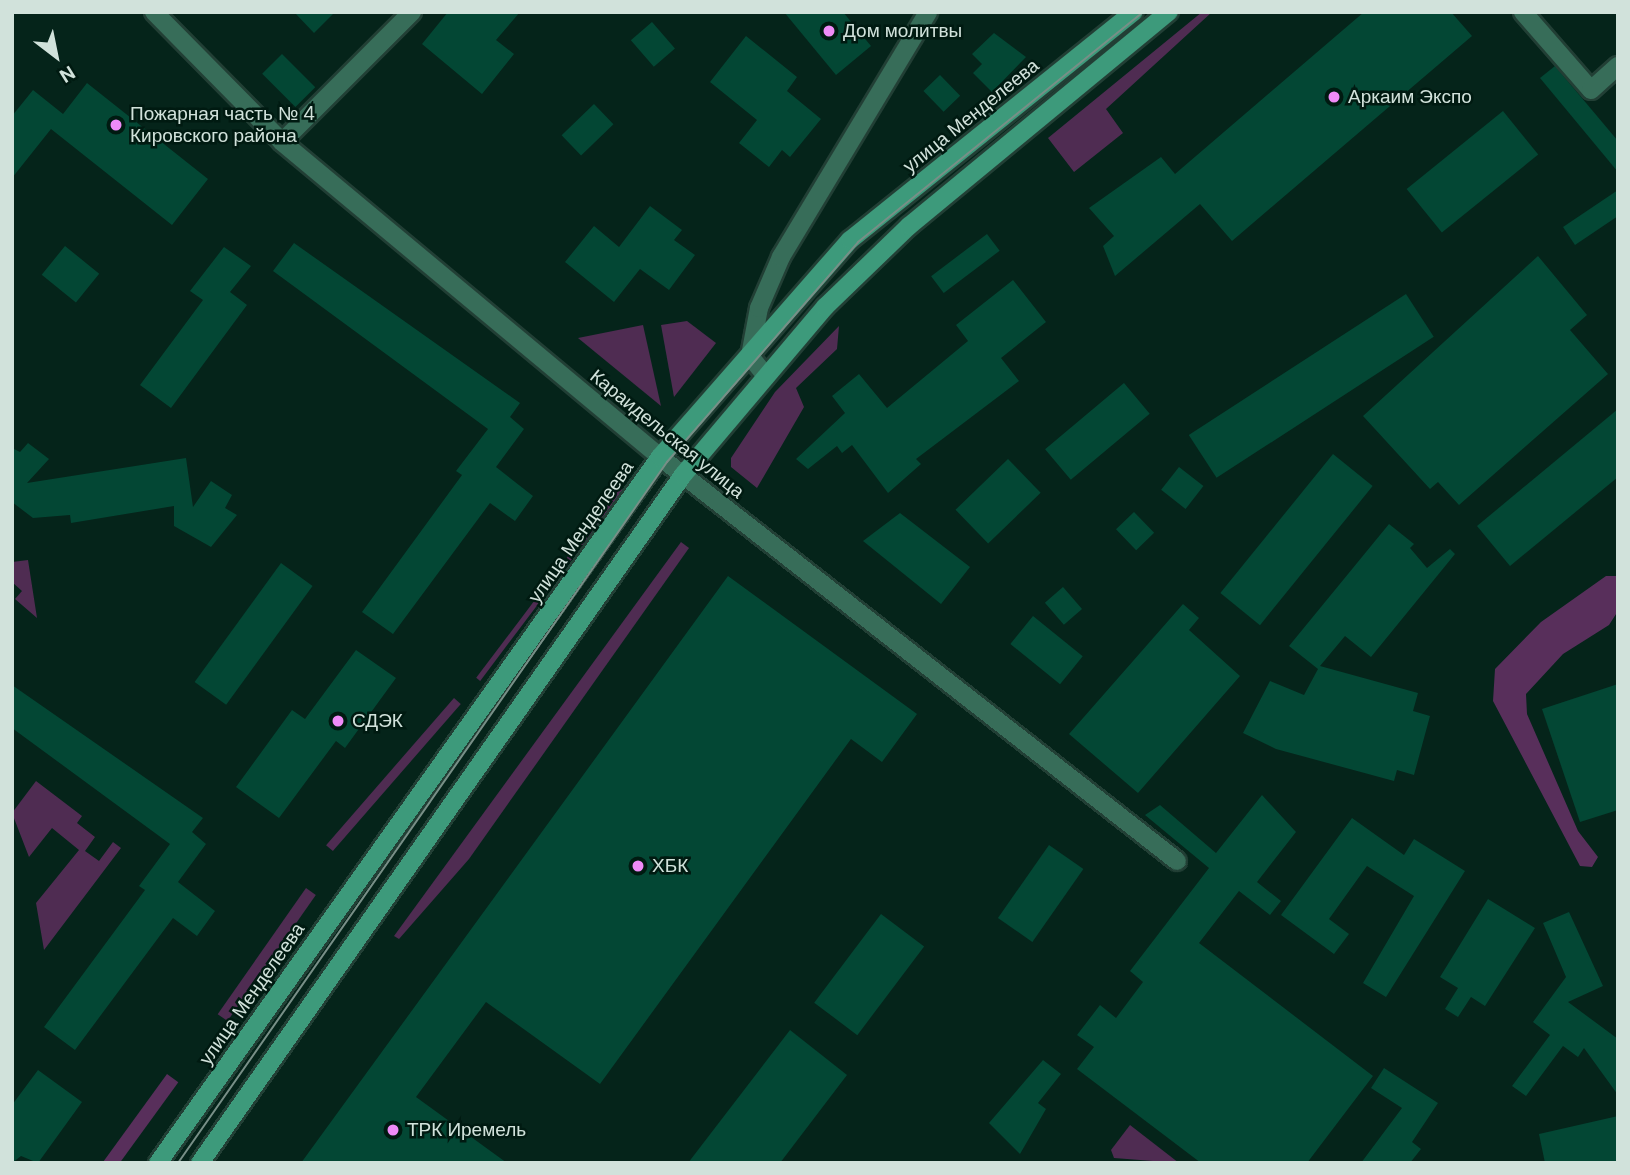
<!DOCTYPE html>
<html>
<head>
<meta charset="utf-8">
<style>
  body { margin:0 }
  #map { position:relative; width:1630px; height:1175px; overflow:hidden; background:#05241a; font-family:"DM Sans",sans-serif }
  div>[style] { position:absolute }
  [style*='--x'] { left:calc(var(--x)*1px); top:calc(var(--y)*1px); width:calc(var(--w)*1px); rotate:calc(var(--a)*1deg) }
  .green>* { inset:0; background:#4f2c52; transform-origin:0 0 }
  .forest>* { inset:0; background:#582f5b; transform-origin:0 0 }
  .building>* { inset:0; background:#034734; transform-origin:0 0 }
  .roads { filter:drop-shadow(2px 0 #223f35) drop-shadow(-2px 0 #223f35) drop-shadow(0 2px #223f35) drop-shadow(0 -2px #223f35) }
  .minor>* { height:18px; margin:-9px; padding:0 9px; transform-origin:9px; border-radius:9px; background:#376d59 }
  .tertiary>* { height:18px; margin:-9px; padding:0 9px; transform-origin:9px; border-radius:9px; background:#376d59 }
  .secondary>* { height:18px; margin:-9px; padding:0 9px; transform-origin:9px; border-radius:9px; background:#3d9a7b }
  .tram>* { height:2px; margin:-1px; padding:0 1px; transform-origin:1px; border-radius:1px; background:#788f87 }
  .dots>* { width:19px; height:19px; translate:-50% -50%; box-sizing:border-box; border:4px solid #001a11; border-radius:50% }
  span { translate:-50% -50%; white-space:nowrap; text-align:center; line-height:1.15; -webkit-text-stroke:5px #001a11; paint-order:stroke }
  .poi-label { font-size:19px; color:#d1e2db }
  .left { translate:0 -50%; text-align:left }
  .street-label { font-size:19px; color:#d1e2db }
  .frame { position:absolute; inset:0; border:14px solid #d1e2db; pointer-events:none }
  .north { position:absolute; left:21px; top:21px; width:70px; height:70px; -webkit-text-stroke:5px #001a11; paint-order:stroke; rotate:148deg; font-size:19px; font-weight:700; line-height:28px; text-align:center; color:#d1e2db }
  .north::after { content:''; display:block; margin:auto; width:24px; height:32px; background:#d1e2db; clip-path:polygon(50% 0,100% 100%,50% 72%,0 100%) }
</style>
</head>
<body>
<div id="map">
  <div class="green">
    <i style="clip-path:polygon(1202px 12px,1212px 12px,1106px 109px,1123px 133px,1074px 172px,1048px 138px)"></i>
    <i style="clip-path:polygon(687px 321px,716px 343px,674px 397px,661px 325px)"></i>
    <i style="clip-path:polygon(643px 325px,661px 406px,578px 338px)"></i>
    <i style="clip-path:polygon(839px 326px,837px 349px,796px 388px,804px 407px,757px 488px,731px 467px,731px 458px,775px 392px)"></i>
    <i style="left:620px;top:487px;width:5px;height:239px;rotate:37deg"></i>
    <i style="clip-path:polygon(681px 542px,689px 548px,469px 859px,399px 939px,394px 936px)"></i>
    <i style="clip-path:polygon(28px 560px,37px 618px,15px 599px,22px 591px,12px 582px,12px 562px)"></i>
    <i style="left:454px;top:698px;width:9px;height:195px;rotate:41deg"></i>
    <i style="clip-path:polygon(36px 781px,82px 816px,77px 823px,95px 837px,85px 851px,99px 861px,113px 842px,121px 848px,44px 950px,36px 903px,79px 850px,52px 828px,29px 857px,12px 813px)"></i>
    <i style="left:306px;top:888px;width:12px;height:154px;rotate:35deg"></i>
    <i style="clip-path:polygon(1130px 1125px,1179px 1163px,1114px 1158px,1111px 1150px)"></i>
  </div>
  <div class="forest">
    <i style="clip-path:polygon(1606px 576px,1618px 576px,1618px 611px,1609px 625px,1563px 654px,1526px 694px,1527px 714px,1578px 831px,1598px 857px,1592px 867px,1580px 866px,1493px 701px,1495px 669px,1541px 622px)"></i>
    <i style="left:167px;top:1074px;width:14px;height:110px;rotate:36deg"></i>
  </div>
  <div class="building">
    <i style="clip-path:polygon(294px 12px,335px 12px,314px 33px)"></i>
    <i style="clip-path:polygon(448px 12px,520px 12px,496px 40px,514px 54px,482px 94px,422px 44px)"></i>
    <i style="clip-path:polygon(784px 12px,843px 12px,871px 46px,836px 75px)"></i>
    <i style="clip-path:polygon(1364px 12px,1451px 12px,1472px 36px,1232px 241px,1200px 204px,1115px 276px,1103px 246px,1114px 236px,1089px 208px,1161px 157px,1175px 174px)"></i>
    <i style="left:652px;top:22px;width:35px;height:28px;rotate:49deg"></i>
    <i style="clip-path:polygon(994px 33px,1026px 57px,992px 92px,973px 73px,982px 64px,972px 54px)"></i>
    <i style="clip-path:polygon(746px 36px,797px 77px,787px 91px,821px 119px,790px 157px,782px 150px,769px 167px,739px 143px,757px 120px,710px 82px)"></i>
    <i style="left:282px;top:54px;width:47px;height:28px;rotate:45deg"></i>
    <i style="clip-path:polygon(1555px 66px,1618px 141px,1618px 172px,1540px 78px)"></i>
    <i style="left:940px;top:75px;width:29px;height:23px;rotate:46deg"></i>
    <i style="clip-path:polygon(87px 83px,208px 179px,172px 225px,51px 129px,12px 178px,12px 116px,33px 90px,63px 114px)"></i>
    <i style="left:594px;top:104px;width:28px;height:45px;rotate:46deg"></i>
    <i style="left:1503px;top:111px;width:56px;height:124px;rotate:51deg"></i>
    <i style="clip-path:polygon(1618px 190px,1618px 216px,1575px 245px,1563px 227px)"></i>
    <i style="clip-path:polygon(650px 206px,682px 230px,674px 240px,695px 255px,669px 290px,640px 269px,614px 302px,565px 262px,594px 226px,619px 247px)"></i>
    <i style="left:987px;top:234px;width:21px;height:70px;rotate:53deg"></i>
    <i style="clip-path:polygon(294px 243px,520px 403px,510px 417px,524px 429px,496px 467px,533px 496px,515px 521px,490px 503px,393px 634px,362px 612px,462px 475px,456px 471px,488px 429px,273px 271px)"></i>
    <i style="left:65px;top:246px;width:44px;height:37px;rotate:39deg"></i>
    <i style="clip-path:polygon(224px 247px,251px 266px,230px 292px,247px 305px,171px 408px,140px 385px,203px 300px,190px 291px)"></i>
    <i style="clip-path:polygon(1538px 256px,1587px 315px,1570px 330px,1608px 374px,1459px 505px,1438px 482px,1430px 489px,1363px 416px)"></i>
    <i style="clip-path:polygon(1013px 280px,1046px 322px,1001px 358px,1019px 381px,916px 459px,921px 464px,888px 493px,852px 445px,842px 453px,837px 446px,808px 469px,796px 459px,845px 413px,832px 396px,859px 374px,887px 408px,968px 341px,956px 325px)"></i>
    <i style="left:1406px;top:294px;width:51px;height:259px;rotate:57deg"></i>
    <i style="left:1124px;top:383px;width:40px;height:103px;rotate:50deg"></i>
    <i style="clip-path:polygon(1618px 409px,1618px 477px,1510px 566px,1477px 526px)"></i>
    <i style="clip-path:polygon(28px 443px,49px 459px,27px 483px,186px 458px,193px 507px,211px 481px,232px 495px,225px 508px,237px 515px,211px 547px,174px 526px,174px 506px,71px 523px,70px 515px,33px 518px,12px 502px,12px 448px,20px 452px)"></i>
    <i style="left:1333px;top:454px;width:51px;height:179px;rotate:39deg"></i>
    <i style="left:1008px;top:459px;width:47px;height:73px;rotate:46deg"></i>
    <i style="left:1179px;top:467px;width:31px;height:29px;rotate:38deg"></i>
    <i style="left:1134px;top:512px;width:29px;height:25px;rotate:46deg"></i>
    <i style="clip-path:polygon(900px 513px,970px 567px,941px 604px,863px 541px)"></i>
    <i style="clip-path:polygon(1389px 524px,1414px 544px,1410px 548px,1427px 568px,1450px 549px,1455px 554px,1371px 657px,1345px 636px,1320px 666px,1418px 693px,1413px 711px,1430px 716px,1414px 775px,1397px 770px,1394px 781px,1276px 749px,1243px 733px,1270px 681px,1304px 695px,1318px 669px,1289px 646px)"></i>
    <i style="left:281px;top:563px;width:39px;height:147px;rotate:36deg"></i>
    <i style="clip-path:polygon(728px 576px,917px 714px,882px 762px,851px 739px,600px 1084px,486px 1002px,416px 1097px,507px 1163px,301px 1163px)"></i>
    <i style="left:1063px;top:587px;width:29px;height:24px;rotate:49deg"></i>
    <i style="clip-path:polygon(1183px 604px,1199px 618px,1189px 630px,1240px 676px,1138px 793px,1069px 734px)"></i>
    <i style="left:1033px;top:616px;width:64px;height:36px;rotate:39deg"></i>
    <i style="clip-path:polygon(356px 650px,396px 678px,345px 748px,336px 741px,279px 818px,236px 787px,292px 710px,305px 719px)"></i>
    <i style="clip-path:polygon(1618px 684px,1618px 810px,1580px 822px,1542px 709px)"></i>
    <i style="clip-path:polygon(12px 685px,203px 818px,192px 832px,206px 844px,178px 882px,215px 911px,197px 936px,173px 918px,75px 1050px,44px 1027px,145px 890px,139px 886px,170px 844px,12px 728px)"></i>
    <i style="clip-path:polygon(1262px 795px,1296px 832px,1257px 882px,1281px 901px,1270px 915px,1239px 891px,1199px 943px,1373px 1076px,1307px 1163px,1201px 1163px,1077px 1069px,1094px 1047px,1077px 1035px,1100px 1005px,1116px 1018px,1143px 982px,1130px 971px,1209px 868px,1145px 815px,1160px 805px,1216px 853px)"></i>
    <i style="clip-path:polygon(1352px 818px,1404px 855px,1414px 839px,1465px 871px,1386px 997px,1363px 983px,1414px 896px,1367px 866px,1329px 919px,1349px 934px,1334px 954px,1281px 915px)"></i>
    <i style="left:1049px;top:845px;width:42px;height:89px;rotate:35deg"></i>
    <i style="clip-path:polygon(1488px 899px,1535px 928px,1485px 1006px,1471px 997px,1458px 1017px,1445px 1009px,1458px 988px,1440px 977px)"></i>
    <i style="clip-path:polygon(1569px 912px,1603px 986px,1568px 1002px,1618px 1039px,1618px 1095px,1584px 1048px,1578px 1057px,1563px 1046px,1526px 1096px,1512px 1086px,1550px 1035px,1533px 1022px,1566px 977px,1543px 923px)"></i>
    <i style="left:881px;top:914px;width:54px;height:111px;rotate:37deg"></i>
    <i style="clip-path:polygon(790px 1030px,847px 1075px,780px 1163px,688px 1163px)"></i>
    <i style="clip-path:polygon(1043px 1060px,1061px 1074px,1038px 1103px,1046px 1109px,1020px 1154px,989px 1123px)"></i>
    <i style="clip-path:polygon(1384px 1068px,1438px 1103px,1412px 1142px,1421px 1149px,1410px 1163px,1361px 1163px,1402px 1108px,1371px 1088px)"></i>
    <i style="clip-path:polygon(38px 1070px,82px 1102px,38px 1163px,21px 1156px,12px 1163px,12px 1105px)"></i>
    <i style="clip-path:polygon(1618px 1116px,1618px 1163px,1545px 1163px,1539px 1134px)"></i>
  </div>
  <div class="roads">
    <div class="minor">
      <i style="--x:1523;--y:12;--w:103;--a:48.9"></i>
      <i style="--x:1591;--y:90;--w:36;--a:-42"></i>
      <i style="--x:282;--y:142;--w:184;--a:-45"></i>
      <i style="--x:766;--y:376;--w:26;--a:-129"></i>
      <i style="--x:750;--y:356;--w:49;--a:-79.4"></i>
      <i style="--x:759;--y:308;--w:56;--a:-66.7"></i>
      <i style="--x:781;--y:257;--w:286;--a:-59"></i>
    </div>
    <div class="tertiary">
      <i style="--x:154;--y:12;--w:182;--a:45.4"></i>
      <i style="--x:282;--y:142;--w:492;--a:39.8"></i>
      <i style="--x:660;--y:457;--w:656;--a:38.01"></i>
    </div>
    <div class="secondary">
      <i style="--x:158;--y:1163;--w:866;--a:-54.59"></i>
      <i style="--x:660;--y:457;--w:288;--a:-48.8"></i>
      <i style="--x:850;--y:240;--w:364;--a:-38.8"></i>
      <i style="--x:200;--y:1163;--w:841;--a:-54.93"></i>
      <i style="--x:683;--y:475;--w:220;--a:-49.8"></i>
      <i style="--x:825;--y:307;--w:117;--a:-44"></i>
      <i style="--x:909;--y:226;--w:337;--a:-39.5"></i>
    </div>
  </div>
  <div class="tram">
    <i style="--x:178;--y:1163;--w:855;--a:-55.1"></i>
    <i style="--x:667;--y:462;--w:291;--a:-49"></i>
    <i style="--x:858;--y:242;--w:366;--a:-38.9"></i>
  </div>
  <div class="dots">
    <i style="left:829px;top:31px;background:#ef8bf7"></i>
    <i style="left:1334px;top:97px;background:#ef8bf7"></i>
    <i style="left:116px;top:125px;background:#ef8bf7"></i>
    <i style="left:338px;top:721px;background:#ef8bf7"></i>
    <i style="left:638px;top:866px;background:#ef8bf7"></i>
    <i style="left:393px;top:1130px;background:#ef8bf7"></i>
  </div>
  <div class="poi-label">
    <span class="left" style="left:843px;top:31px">Дом молитвы</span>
    <span class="left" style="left:1348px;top:97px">Аркаим Экспо</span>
    <span class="left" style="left:130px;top:125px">Пожарная часть № 4<br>Кировского района</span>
    <span class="left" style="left:352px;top:721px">СДЭК</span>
    <span class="left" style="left:652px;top:866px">ХБК</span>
    <span class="left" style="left:407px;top:1130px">ТРК Иремель</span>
  </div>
  <div class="street-label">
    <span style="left:971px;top:116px;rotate:-39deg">улица Менделеева</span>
    <span style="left:667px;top:434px;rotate:39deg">Караидельская улица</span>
    <span style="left:581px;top:532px;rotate:-55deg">улица Менделеева</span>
    <span style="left:252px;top:994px;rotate:-55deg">улица Менделеева</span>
  </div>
  <div class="frame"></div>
  <div class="north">N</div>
</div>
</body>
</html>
